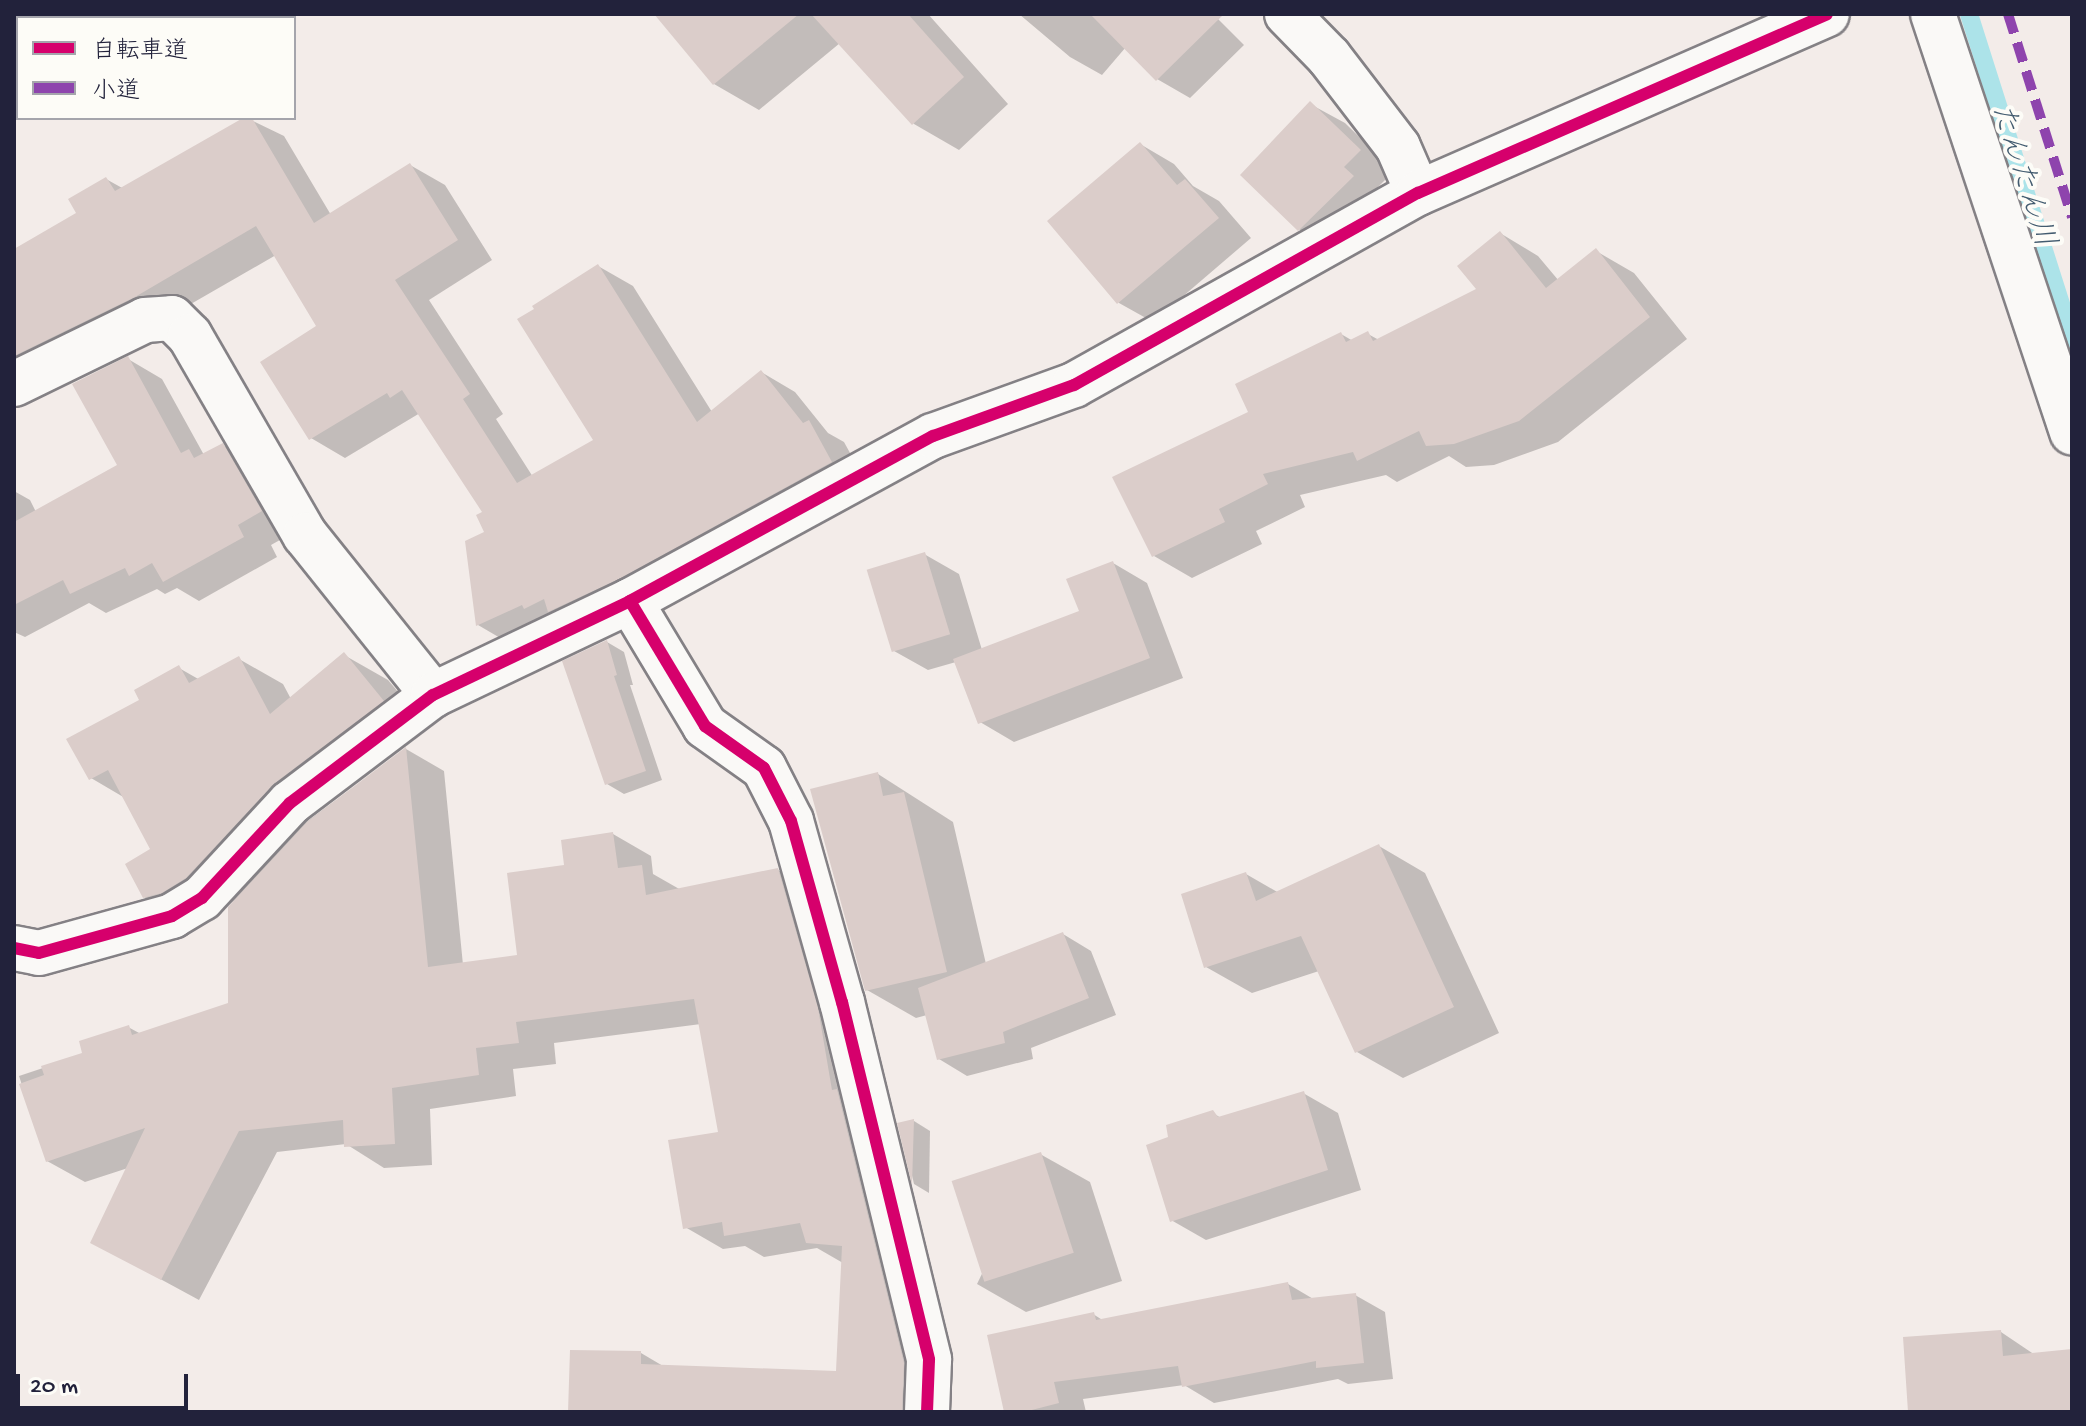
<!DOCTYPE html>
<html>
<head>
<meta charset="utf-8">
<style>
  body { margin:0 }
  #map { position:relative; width:2086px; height:1426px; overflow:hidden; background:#f3ece9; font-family:"Gochi Hand","Klee One",sans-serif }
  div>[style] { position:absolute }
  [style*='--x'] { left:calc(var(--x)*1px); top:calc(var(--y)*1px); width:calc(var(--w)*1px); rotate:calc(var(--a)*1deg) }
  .shadow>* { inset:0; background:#0003 }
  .stream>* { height:18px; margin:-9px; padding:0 9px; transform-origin:9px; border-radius:9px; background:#ace3e9 }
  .building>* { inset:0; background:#dbcdca; transform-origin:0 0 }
  .roads { filter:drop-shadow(2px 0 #848185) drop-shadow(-2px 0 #848185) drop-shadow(0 2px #848185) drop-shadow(0 -2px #848185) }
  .minor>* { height:44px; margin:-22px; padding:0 22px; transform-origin:22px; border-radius:22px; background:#faf9f7 }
  .quiet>* { height:10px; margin-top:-5px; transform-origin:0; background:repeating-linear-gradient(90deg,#8e44ad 0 20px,transparent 0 30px) }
  .cycleway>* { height:12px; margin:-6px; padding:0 6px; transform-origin:6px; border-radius:6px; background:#d6006c }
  span { translate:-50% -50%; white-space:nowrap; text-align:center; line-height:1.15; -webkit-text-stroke:8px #fdfcf7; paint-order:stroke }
  .water-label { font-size:30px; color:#425b6f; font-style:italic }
  .frame { position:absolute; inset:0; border:16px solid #22223b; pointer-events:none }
  .legend { position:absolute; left:16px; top:16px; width:280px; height:104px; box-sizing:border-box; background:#fdfcf7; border:2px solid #a5a5ac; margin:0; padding:10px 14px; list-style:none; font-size:24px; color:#22223b }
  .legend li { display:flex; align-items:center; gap:16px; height:40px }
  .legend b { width:40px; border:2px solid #a5a5ac }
  .scale { position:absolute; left:16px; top:1374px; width:172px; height:36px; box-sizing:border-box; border:4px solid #22223b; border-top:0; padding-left:10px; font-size:24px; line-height:28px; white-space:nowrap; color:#22223b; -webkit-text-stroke:6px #fdfcf7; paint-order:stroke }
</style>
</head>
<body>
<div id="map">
  <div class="shadow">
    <i style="clip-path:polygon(657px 14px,928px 14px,1008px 104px,959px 150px,914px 124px,840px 43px,759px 110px,714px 84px)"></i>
    <i style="clip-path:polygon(1019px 14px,1213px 14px,1244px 45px,1190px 98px,1157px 79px,1126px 47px,1102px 75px,1070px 57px)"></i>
    <i style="clip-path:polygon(1310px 104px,1345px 123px,1394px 171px,1377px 188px,1387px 196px,1334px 249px,1300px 230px,1243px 175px)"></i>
    <i style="clip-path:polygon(247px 118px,284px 136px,331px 215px,410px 165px,445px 185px,492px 260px,429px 300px,503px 414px,496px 419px,533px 477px,596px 441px,598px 266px,633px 286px,712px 412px,761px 372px,795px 392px,828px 433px,844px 442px,866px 482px,512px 645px,478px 625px,487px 533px,484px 513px,420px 413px,345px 458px,311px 438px,319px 326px,276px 255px,170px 316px,14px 391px,14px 251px,79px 213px,106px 179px,124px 189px)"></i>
    <i style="clip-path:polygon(1140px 144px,1174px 164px,1193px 186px,1219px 201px,1251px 238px,1153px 322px,1119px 303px,1050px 221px)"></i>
    <i style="clip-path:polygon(1500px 233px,1538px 256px,1559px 281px,1596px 251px,1634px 273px,1687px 339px,1558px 442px,1494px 465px,1466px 467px,1449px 456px,1397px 482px,1386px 475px,1300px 495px,1305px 507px,1256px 531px,1262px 544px,1192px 578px,1154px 556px,1251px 413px,1341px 334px,1353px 341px,1368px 334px,1379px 340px,1479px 290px)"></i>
    <i style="clip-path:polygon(128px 359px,162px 379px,204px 455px,223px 445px,257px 465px,296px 531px,271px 545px,277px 557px,199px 601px,177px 588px,165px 594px,157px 589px,106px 613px,89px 603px,25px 637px,14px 632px,14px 491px,30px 500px,36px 512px,120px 466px)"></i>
    <i style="clip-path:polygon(924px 554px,959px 574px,982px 650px,1082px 612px,1113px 563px,1147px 583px,1183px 678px,1014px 742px,980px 722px,956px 662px,928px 670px,894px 651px)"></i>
    <i style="clip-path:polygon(607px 642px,624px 652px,633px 685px,630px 685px,662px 780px,624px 794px,607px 784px)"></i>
    <i style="clip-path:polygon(344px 655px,388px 680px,427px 726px,319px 808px,305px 823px,406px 749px,444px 771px,463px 965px,519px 957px,566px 867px,613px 834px,651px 856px,653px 874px,681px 890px,778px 870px,816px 892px,940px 1412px,570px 1412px,641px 1353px,663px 1366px,838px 1373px,843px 1263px,817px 1248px,764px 1257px,745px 1246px,723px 1249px,685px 1227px,720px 1133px,701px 1024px,554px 1043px,556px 1064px,513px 1069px,516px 1096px,430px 1109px,432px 1165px,384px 1168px,346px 1144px,277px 1152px,199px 1300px,92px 1242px,128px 1168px,85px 1182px,47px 1161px,19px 1076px,85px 1054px,128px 1027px,141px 1034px,230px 1005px,236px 900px,207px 917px,189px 922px,144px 897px,153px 850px,125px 798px,91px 778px,142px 701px,179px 668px,200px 680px,239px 659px,283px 684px,291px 699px)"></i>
    <i style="clip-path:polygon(878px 774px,953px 822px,986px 964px,1063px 934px,1091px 951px,1116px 1015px,1031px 1048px,1033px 1059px,967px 1076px,939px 1059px,927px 1015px,916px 1018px,867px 990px)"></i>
    <i style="clip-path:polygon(1379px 846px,1425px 873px,1499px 1033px,1403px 1078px,1357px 1052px,1319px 971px,1252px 993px,1206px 967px,1246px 874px,1279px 893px)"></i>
    <i style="clip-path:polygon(1303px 1093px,1338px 1113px,1361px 1190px,1206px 1240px,1171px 1220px,1170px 1139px,1213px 1113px,1221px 1118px)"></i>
    <i style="clip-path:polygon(914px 1121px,930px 1131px,929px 1193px,914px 1184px,900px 1125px)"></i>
    <i style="clip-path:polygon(1040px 1154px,1090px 1182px,1122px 1281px,1026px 1312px,977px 1284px)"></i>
    <i style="clip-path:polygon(1288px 1284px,1315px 1300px,1355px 1295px,1385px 1312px,1393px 1379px,1348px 1384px,1338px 1379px,1214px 1403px,1184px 1385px,1083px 1399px,1086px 1412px,1006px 1412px,1093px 1314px,1104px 1321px)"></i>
    <i style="clip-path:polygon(2001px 1332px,2035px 1355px,2072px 1351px,2072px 1412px,1910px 1412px)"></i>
  </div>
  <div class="stream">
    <i style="--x:1969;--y:14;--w:341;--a:72.4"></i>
  </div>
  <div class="building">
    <i style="clip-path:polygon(654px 14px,799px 14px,713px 85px)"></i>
    <i style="clip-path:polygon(811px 14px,908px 14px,964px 77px,912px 125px)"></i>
    <i style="clip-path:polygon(1090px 14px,1224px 14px,1156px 81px)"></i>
    <i style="clip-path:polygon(1310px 101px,1361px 150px,1344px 167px,1354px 176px,1298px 231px,1240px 175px)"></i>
    <i style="clip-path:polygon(243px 118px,252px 118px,314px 223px,410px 163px,458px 240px,395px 280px,470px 394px,463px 399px,517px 483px,593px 440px,517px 319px,534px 309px,532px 306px,598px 264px,697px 422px,761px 370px,803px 423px,809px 420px,832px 462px,619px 579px,548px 612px,544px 599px,524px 609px,522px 605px,476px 626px,465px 541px,484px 532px,476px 515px,482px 512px,402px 390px,390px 398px,387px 393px,309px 440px,260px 362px,316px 326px,256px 226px,135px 297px,14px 356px,14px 249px,76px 213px,68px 199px,106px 177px,115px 191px)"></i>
    <i style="clip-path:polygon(1140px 142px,1177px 185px,1185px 179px,1219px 218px,1117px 304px,1047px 221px)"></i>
    <i style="clip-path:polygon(1500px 231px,1546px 288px,1596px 248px,1650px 317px,1519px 421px,1454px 444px,1426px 446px,1419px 431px,1357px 461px,1353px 452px,1263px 474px,1268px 484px,1219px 509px,1225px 522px,1152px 557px,1112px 477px,1248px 412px,1235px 384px,1341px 332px,1346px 342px,1368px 331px,1373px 341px,1476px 289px,1457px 266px)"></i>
    <i style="clip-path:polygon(128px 356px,181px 453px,189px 449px,194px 458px,223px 443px,262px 511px,238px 525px,244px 537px,163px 582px,152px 563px,129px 576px,125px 568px,70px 594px,63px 580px,14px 605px,14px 522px,117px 465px,72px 384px)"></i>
    <i style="left:925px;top:552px;width:86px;height:61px;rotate:73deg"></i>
    <i style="clip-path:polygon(1113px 561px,1150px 658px,978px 724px,953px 659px,1079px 611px,1066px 579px)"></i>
    <i style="clip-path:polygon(607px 640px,617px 675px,614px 676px,646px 771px,605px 785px,562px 661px)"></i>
    <i style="clip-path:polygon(344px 652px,384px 701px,275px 783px,186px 878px,162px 893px,143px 898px,125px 864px,150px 849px,108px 770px,89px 780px,66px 739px,139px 700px,134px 690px,179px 665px,189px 683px,239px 656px,270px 714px)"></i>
    <i style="clip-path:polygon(406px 747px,428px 967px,517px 955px,507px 873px,564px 865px,561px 840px,613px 832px,618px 868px,642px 865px,646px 895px,778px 868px,818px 1008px,832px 1090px,837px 1089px,904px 1363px,902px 1412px,568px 1412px,570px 1350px,641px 1351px,641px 1364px,836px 1371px,842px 1246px,806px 1243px,800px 1223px,724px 1236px,722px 1222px,683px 1229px,668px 1140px,718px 1132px,694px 999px,516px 1022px,519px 1043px,476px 1048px,479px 1075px,392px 1088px,395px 1144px,344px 1147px,343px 1120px,239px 1131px,161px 1280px,90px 1243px,145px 1128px,46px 1162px,19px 1084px,44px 1075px,41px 1066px,82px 1053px,79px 1041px,129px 1025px,132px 1035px,228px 1003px,228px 907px,307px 822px)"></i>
    <i style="clip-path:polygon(878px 772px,883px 796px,904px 792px,947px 972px,865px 991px,810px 789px)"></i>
    <i style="clip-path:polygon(1379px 844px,1454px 1007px,1355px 1053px,1301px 936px,1204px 968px,1181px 894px,1246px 872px,1256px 901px)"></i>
    <i style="clip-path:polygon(1063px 932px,1089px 998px,1003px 1032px,1005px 1043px,937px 1060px,918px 988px)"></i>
    <i style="clip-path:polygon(1304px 1091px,1328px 1170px,1170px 1222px,1146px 1145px,1168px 1137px,1166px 1125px,1213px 1110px,1218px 1117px)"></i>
    <i style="clip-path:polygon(914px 1119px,912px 1185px,897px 1123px)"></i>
    <i style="left:1041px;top:1152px;width:106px;height:94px;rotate:72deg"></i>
    <i style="clip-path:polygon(1288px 1282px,1292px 1300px,1356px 1293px,1364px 1363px,1316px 1368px,1316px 1361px,1182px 1387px,1178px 1366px,1054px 1382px,1059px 1403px,1024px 1412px,1004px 1412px,987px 1335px,1094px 1312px,1096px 1320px)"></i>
    <i style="clip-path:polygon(2001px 1330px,2003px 1356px,2072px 1349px,2072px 1412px,1908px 1412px,1903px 1337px)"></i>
  </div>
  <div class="roads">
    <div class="minor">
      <i style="--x:1287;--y:14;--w:60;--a:45.7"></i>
      <i style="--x:1329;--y:57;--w:113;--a:52.5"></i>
      <i style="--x:1398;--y:147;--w:50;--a:66.5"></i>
      <i style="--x:1933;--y:14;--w:441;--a:71.6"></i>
      <i style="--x:14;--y:384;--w:146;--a:-26"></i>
      <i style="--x:145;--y:320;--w:27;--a:-4"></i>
      <i style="--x:172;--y:318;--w:25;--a:45"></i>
      <i style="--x:190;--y:336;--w:230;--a:60"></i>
      <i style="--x:305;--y:535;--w:205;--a:51.3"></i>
      <i style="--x:630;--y:601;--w:146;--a:59"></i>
      <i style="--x:705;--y:726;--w:72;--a:35.4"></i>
      <i style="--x:764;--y:768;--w:59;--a:63"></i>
      <i style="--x:791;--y:821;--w:188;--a:74.3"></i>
      <i style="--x:842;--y:1002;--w:368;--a:76.3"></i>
      <i style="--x:929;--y:1360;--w:52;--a:92.2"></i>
      <i style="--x:14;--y:948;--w:25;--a:11"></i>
      <i style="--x:39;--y:953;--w:138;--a:-15.5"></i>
      <i style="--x:172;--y:916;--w:35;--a:-31"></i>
      <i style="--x:202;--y:898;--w:129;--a:-47.2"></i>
      <i style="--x:290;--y:803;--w:179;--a:-37.1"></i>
      <i style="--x:433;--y:695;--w:218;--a:-25.5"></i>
      <i style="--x:630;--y:601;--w:345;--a:-28.6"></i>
      <i style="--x:933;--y:436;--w:150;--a:-19.9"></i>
      <i style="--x:1074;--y:385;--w:394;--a:-29.2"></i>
      <i style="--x:1418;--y:193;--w:446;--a:-23.6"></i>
    </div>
  </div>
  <div class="quiet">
    <i style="--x:2008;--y:14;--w:213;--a:72.5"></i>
  </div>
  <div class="cycleway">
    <i style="--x:630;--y:601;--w:146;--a:59"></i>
    <i style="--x:705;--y:726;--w:72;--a:35.4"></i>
    <i style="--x:764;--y:768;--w:59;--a:63"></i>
    <i style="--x:791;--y:821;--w:188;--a:74.3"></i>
    <i style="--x:842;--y:1002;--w:368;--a:76.3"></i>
    <i style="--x:929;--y:1360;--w:52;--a:92.2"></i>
    <i style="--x:14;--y:948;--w:25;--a:11"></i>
    <i style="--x:39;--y:953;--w:138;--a:-15.5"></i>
    <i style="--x:172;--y:916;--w:35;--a:-31"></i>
    <i style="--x:202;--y:898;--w:129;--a:-47.2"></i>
    <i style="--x:290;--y:803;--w:179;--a:-37.1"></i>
    <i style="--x:433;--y:695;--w:218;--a:-25.5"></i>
    <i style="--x:630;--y:601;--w:345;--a:-28.6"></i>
    <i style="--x:933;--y:436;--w:150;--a:-19.9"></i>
    <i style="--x:1074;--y:385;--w:394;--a:-29.2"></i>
    <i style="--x:1418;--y:193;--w:446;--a:-23.6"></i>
  </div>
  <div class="water-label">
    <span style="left:2020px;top:176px;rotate:72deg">たんたん川</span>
  </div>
  <div class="frame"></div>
  <ul class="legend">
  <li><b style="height:10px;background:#d6006c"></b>自転車道</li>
  <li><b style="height:10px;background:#8e44ad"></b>小道</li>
  </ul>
  <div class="scale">20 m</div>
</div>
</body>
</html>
